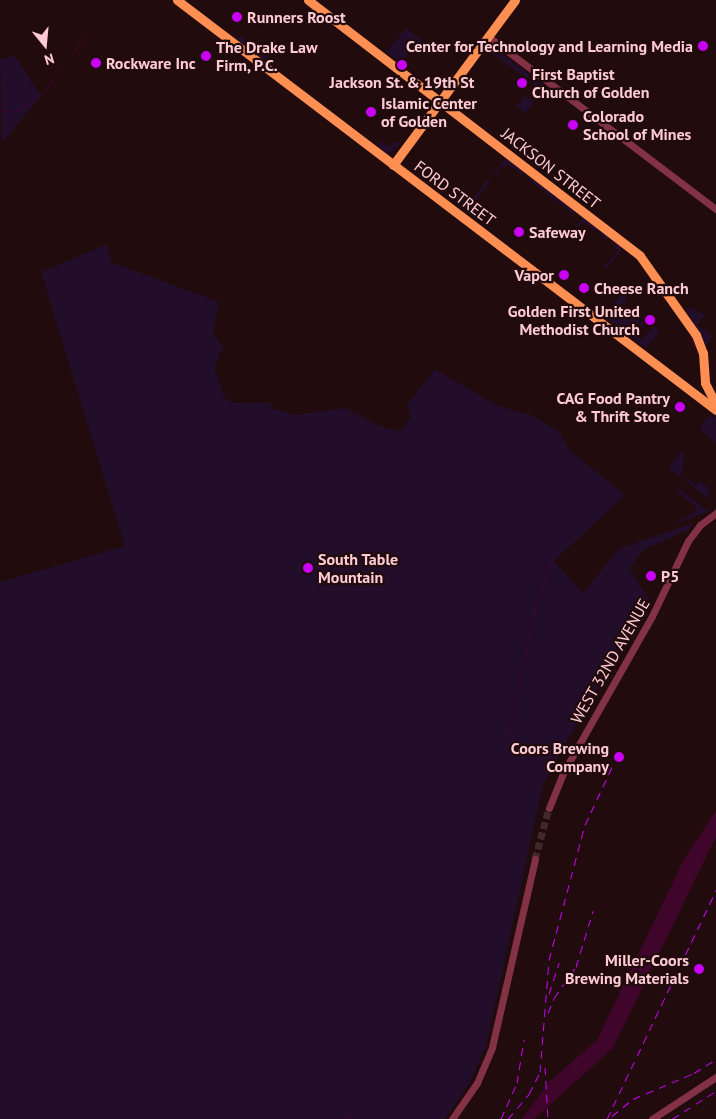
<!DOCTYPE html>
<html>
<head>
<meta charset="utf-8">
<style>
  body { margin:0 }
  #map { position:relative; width:716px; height:1119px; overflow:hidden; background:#210b0d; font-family:"PT Sans",sans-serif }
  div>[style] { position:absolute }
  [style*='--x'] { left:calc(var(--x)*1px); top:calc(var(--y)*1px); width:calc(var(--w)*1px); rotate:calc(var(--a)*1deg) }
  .green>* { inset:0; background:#220e2b }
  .water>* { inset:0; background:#3f052b }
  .stream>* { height:1px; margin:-0.5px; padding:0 0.5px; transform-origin:0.5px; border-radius:0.5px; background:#3f052b }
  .minor-tunnel>* { height:7px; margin-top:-3.5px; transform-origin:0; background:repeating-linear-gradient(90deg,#42282b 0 7px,transparent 0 10.5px) }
  .minor>* { height:7px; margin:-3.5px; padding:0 3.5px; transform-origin:3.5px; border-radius:3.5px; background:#833246 }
  .major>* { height:9px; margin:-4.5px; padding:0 4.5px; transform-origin:4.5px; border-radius:4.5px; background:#ff8e52 }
  .rail>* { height:1px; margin-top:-0.5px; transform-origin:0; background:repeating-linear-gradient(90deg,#ca00f6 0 8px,transparent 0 14px) }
  .dots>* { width:14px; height:14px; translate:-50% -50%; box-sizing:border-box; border:2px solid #210b0d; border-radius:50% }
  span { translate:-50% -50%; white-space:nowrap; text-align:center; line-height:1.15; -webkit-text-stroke:4.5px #210b0d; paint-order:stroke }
  .poi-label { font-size:16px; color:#ffcbd3; font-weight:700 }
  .left { translate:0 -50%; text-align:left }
  .right { translate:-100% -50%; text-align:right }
  .street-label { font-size:16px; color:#ffcbd3 }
  .north { position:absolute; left:20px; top:20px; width:50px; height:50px; -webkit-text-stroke:4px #210b0d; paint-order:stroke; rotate:163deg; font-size:14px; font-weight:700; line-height:20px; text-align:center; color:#ffcbd3 }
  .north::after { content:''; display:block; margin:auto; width:18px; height:22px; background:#ffcbd3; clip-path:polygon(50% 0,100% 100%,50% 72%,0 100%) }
</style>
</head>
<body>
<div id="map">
  <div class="green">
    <i style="clip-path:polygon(406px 28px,423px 41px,420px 45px,417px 42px,401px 63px,387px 52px)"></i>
    <i style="clip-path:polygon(240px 36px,261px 52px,265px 53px,269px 49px,272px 53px,264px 60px,237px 39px)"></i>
    <i style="clip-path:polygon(490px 47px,493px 47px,530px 75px,527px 79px,492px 53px,490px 56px,485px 53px)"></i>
    <i style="clip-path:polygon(14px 55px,41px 96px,2px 143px,0 60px)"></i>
    <i style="clip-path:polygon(533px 77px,546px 87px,525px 113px,514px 104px,519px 104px,524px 95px,532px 101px,540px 90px,529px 81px)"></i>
    <i style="clip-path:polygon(381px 141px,390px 147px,394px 142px,401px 143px,388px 155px,378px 145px)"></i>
    <i style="clip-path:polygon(505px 158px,524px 171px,520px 178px,520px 173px,508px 164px,506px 168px,502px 166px,496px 174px,499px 177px,493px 175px)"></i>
    <i style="clip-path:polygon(531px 176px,576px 211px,573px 218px,574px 214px,529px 180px)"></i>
    <i style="clip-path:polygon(487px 180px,490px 182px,468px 210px,490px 230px,464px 209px)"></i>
    <i style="clip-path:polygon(584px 216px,623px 247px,606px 270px,602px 266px,607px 264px,619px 249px,614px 249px,617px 244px,608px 238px,606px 240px,598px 230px,590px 231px,593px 228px,582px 222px,571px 237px,573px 239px,568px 237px)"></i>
    <i style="clip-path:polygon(107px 244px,111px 262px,219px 302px,213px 332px,223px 348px,214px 368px,225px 398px,234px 403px,273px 403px,269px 408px,296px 415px,345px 408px,380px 426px,400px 432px,411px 417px,407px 405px,435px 369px,498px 406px,531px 415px,560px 432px,570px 451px,625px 495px,554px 561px,583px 593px,619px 549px,693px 523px,690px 529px,643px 550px,630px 568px,649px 600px,543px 784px,486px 1046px,469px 1084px,445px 1119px,0 1119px,0 582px,125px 546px,41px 272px)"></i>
    <i style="clip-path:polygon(622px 293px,628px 297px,623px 306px,641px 320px,629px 335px,594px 309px,596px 306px,604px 311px,609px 310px)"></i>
    <i style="clip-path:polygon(690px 307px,716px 321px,705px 315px,699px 322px,698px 326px,712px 336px,706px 345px,686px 310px)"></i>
    <i style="clip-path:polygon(642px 321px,644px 323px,635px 334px,643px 340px,654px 326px,660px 331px,646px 348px,630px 336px)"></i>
    <i style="clip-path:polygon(710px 415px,716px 420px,716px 442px,699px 429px)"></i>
    <i style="clip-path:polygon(683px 449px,683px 469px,680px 477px,668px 468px)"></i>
    <i style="clip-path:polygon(689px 476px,688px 479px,696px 486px,700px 481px,710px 489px,707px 494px,716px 504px,685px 481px)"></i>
    <i style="clip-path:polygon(678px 488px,709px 512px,670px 525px,693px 513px,697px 508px,676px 491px)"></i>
  </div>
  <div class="water">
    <i style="clip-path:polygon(716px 811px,716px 837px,613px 1048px,534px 1119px,522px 1119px,549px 1082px,597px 1040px,684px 859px)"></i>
  </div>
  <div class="stream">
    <i style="--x:71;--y:55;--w:23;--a:-52"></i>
    <i style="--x:57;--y:73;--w:9;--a:-49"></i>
    <i style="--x:0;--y:109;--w:14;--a:12"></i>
    <i style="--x:14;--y:112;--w:13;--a:-29"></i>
    <i style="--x:25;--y:106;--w:18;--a:-34"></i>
    <i style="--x:40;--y:96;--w:23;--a:-52"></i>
    <i style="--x:689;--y:334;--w:22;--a:68"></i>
    <i style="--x:507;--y:738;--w:138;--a:-77.9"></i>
    <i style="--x:536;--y:603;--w:52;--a:-69.8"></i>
    <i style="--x:343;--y:1119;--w:11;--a:-27"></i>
  </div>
  <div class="minor-tunnel">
    <i style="--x:535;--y:859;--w:53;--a:-74.6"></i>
  </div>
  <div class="minor">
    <i style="--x:489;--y:37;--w:285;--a:37.2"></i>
    <i style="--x:549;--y:808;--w:40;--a:-68"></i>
    <i style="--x:564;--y:771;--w:178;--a:-60.4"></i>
    <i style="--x:652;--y:616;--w:83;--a:-64.4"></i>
    <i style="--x:688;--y:541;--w:20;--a:-53"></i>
    <i style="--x:700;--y:525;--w:20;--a:-37"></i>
    <i style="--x:452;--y:1119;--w:44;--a:-55.2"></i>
    <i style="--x:477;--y:1083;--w:39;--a:-67"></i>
    <i style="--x:492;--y:1047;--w:193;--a:-77.1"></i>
    <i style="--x:652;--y:1119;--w:77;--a:-33.3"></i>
  </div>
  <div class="major">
    <i style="--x:177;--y:0;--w:677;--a:37.26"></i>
    <i style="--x:308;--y:0;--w:419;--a:37.6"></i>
    <i style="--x:640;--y:256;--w:97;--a:54.7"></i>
    <i style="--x:696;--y:335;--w:19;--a:69"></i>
    <i style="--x:703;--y:353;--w:30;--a:86"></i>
    <i style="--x:705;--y:383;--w:25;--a:63"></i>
    <i style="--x:393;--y:165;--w:205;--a:-53.5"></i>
  </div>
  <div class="rail">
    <i style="--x:549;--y:994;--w:33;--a:-72"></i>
    <i style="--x:548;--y:1013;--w:16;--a:-68"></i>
    <i style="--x:554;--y:998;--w:38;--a:-55"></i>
    <i style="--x:576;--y:967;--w:59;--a:-73.1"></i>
    <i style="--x:545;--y:1067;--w:52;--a:86.7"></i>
    <i style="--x:612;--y:1116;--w:27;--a:-39"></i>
    <i style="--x:633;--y:1099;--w:66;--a:-23.1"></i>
    <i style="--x:694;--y:1073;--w:26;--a:-32"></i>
    <i style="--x:501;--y:1119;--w:39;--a:-66"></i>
    <i style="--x:517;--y:1083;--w:44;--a:-80.8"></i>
    <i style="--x:508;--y:1119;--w:33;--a:-50"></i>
    <i style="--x:529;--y:1094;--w:25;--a:-63"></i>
    <i style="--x:540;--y:1072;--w:112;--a:-85.4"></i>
    <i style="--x:549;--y:960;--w:140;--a:-75.1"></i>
    <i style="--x:585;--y:825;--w:64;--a:-65"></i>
    <i style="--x:607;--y:1119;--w:254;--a:-64.5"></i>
    <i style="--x:672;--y:1119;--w:52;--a:-32.5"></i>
  </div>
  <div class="dots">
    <i style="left:237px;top:17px;background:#ca00f6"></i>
    <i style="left:703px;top:46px;background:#ca00f6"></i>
    <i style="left:206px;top:56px;background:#ca00f6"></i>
    <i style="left:96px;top:63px;background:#ca00f6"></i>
    <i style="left:402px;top:65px;background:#ca00f6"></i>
    <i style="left:522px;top:83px;background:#ca00f6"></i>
    <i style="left:371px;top:112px;background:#ca00f6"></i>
    <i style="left:573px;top:125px;background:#ca00f6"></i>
    <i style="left:519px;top:232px;background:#ca00f6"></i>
    <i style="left:564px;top:275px;background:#ca00f6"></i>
    <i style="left:584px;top:288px;background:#ca00f6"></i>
    <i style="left:650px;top:320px;background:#ca00f6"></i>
    <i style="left:680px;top:407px;background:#ca00f6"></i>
    <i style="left:308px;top:568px;background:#ca00f6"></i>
    <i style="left:651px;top:576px;background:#ca00f6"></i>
    <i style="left:619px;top:757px;background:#ca00f6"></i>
    <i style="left:699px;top:969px;background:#ca00f6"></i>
  </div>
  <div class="poi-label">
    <span class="left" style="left:247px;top:17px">Runners Roost</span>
    <span class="right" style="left:693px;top:46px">Center for Technology and Learning Media</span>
    <span class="left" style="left:216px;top:56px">The Drake Law<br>Firm, P.C.</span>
    <span class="left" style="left:106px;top:63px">Rockware Inc</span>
    <span class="left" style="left:532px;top:83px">First Baptist<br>Church of Golden</span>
    <span style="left:402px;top:82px">Jackson St. &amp; 19th St</span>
    <span class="left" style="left:381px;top:112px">Islamic Center<br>of Golden</span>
    <span class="left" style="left:583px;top:125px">Colorado<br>School of Mines</span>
    <span class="left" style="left:529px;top:232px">Safeway</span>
    <span class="right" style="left:554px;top:275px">Vapor</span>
    <span class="left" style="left:594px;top:288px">Cheese Ranch</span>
    <span class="right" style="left:640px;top:320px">Golden First United<br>Methodist Church</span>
    <span class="right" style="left:670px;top:407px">CAG Food Pantry<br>&amp; Thrift Store</span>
    <span class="left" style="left:318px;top:568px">South Table<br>Mountain</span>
    <span class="left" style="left:661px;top:576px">P5</span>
    <span class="right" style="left:609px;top:757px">Coors Brewing<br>Company</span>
    <span class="right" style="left:689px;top:969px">Miller-Coors<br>Brewing Materials</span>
  </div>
  <div class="street-label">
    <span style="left:551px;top:168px;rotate:38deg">JACKSON STREET</span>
    <span style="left:455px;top:193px;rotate:37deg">FORD STREET</span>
    <span style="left:610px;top:661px;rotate:-60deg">WEST 32ND AVENUE</span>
  </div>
  <div class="north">N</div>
</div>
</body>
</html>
